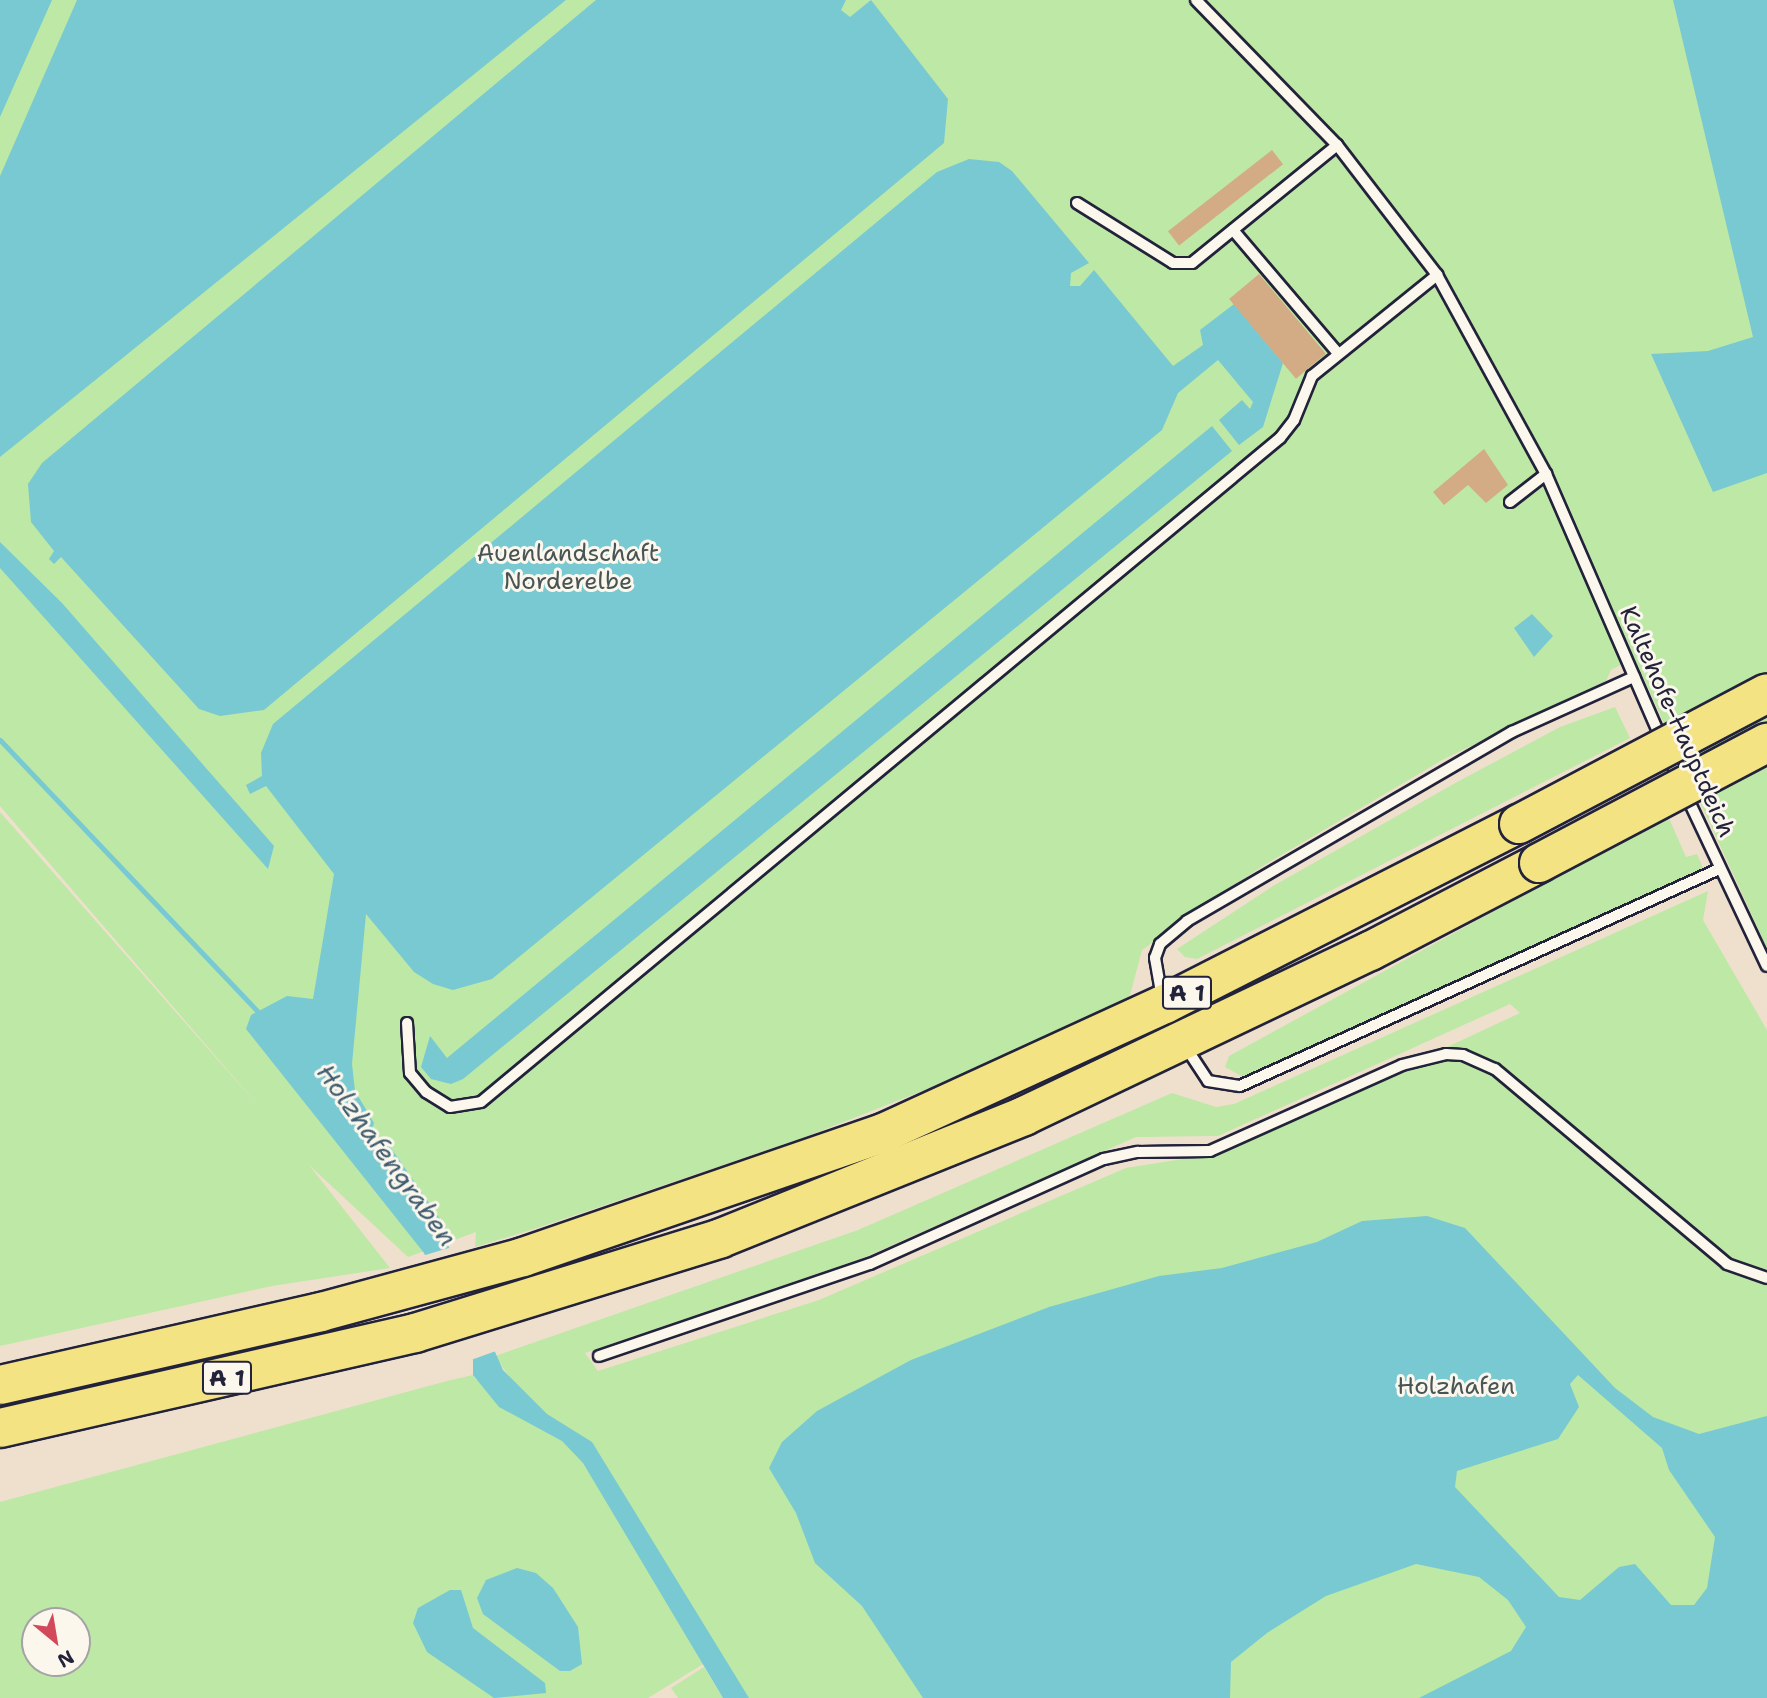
<!DOCTYPE html>
<html>
<head>
<meta charset="utf-8">
<style>
  body { margin:0 }
  #map { position:relative; width:1767px; height:1698px; overflow:hidden; background:#efe0cd; font-family:"Shantell Sans",sans-serif }
  div>[style] { position:absolute }
  [style*='--x'] { left:calc(var(--x)*1px); top:calc(var(--y)*1px); width:calc(var(--w)*1px); rotate:calc(var(--a)*1deg) }
  .green>* { inset:0; background:#bde8a5 }
  .water>* { inset:0; background:#79c9d3 }
  .pier>* { inset:0; background:#efe0cd }
  .stream>* { height:5px; margin:-2.5px; padding:0 2.5px; transform-origin:2.5px; border-radius:2.5px; background:#79c9d3 }
  .building>* { inset:0; background:#d3ab84; transform-origin:0 0 }
  .roads { filter:drop-shadow(2px 0 #22223b) drop-shadow(-2px 0 #22223b) drop-shadow(0 2px #22223b) drop-shadow(0 -2px #22223b) }
  .service>* { height:10px; margin:-5px; padding:0 5px; transform-origin:5px; border-radius:5px; background:#fbf7ec }
  .motorway>* { height:38px; margin:-19px; padding:0 19px; transform-origin:19px; border-radius:19px; background:#f4e382 }
  .bridges { filter:drop-shadow(2px 0 #22223b) drop-shadow(-2px 0 #22223b) drop-shadow(0 2px #22223b) drop-shadow(0 -2px #22223b) }
  .motorway-bridge>* { height:38px; margin:-19px; padding:0 19px; transform-origin:19px; border-radius:19px; background:#f4e382 }
  span { translate:-50% -50%; white-space:nowrap; text-align:center; line-height:1.15; -webkit-text-stroke:6px #fbf7ec; paint-order:stroke }
  .shield-label span { padding:2px 5px; background:#fbf7ec; border:2px solid; border-radius:5px; -webkit-text-stroke-width:0 }
  .shield-label { font-size:23px; color:#22223b; font-weight:700 }
  .park-label { font-size:24px; color:#495456 }
  .street-label { font-size:24px; color:#22223b }
  .water-label { font-size:26px; color:#405c70; font-style:italic }
  .north { position:absolute; left:21px; top:1607px; width:70px; height:70px; box-sizing:border-box; background:#fbf7ec; border:2px solid #a4a2a5; border-radius:50%; rotate:150deg; font-size:19px; font-weight:700; line-height:28px; text-align:center; color:#22223b }
  .north::after { content:''; display:block; margin:auto; width:24px; height:32px; background:#d1495b; clip-path:polygon(50% 0,100% 100%,50% 72%,0 100%) }
</style>
</head>
<body>
<div id="map">
  <div class="green">
    <i style="clip-path:polygon(0 0,1767px 0,1767px 948px,1634px 658px,1611px 670px,1606px 681px,1444px 759px,1261px 867px,1142px 950px,1129px 999px,981px 1068px,800px 1139px,537px 1228px,475px 1247px,476px 1232px,408px 1257px,309px 1165px,390px 1268px,272px 1286px,0 1346px,0 812px,268px 1117px,0 806px)"></i>
    <i style="clip-path:polygon(1615px 707px,1630px 738px,1197px 959px,1185px 957px,1177px 949px,1273px 886px,1459px 781px,1560px 727px)"></i>
    <i style="clip-path:polygon(1668px 816px,1686px 857px,1697px 854px,1703px 868px,1245px 1078px,1225px 1067px,1229px 1056px)"></i>
    <i style="clip-path:polygon(evenodd,1708px 891px,1703px 920px,1767px 1030px,1767px 1698px,746px 1698px,721px 1653px,648px 1698px,0 1698px,0 1502px,447px 1381px,473px 1375px,476px 1380px,510px 1378px,495px 1356px,858px 1230px,1172px 1093px,1216px 1107px,1234px 1104px,1708px 891px,1510px 1004px,1520px 1013px,1220px 1153px,1126px 1168px,819px 1300px,598px 1371px,585px 1353px,861px 1259px,1136px 1137px,1218px 1136px,1510px 1004px,1708px 891px,35px 1621px,77px 1621px,77px 1663px,35px 1663px,35px 1621px)"></i>
    <i style="clip-path:polygon(704px 1667px,723px 1698px,678px 1698px,671px 1688px)"></i>
  </div>
  <div class="water">
    <i style="clip-path:polygon(0 0,52px 0,0 117px)"></i>
    <i style="clip-path:polygon(77px 0,566px 0,0 457px,0 176px)"></i>
    <i style="clip-path:polygon(596px 0,846px 0,841px 10px,850px 17px,871px 0,948px 99px,944px 143px,264px 710px,220px 716px,199px 709px,61px 557px,54px 564px,49px 559px,54px 551px,31px 522px,28px 484px,42px 463px)"></i>
    <i style="clip-path:polygon(1673px 0,1767px 0,1767px 473px,1713px 492px,1651px 354px,1708px 351px,1753px 337px)"></i>
    <i style="clip-path:polygon(969px 159px,999px 162px,1012px 171px,1089px 263px,1071px 273px,1070px 286px,1080px 286px,1094px 270px,1173px 366px,1203px 345px,1200px 330px,1234px 304px,1283px 363px,1263px 427px,1239px 445px,1219px 420px,1242px 400px,1250px 409px,1253px 402px,1218px 360px,1178px 393px,1162px 430px,492px 979px,453px 990px,433px 984px,414px 972px,366px 914px,352px 1064px,355px 1091px,374px 1123px,371px 1132px,391px 1148px,447px 1229px,448px 1245px,503px 1370px,547px 1414px,592px 1442px,749px 1698px,723px 1698px,583px 1463px,562px 1441px,499px 1407px,473px 1375px,473px 1360px,424px 1253px,246px 1029px,251px 1015px,287px 996px,313px 999px,334px 874px,266px 786px,250px 794px,246px 785px,262px 776px,261px 753px,273px 724px,937px 172px)"></i>
    <i style="clip-path:polygon(1212px 426px,1232px 451px,463px 1079px,451px 1084px,431px 1079px,421px 1067px,430px 1036px,447px 1058px)"></i>
    <i style="clip-path:polygon(0 542px,62px 603px,274px 846px,268px 869px,0 568px)"></i>
    <i style="clip-path:polygon(1532px 614px,1553px 636px,1534px 657px,1514px 628px)"></i>
    <i style="clip-path:polygon(evenodd,1427px 1216px,1465px 1228px,1615px 1388px,1653px 1417px,1699px 1434px,1767px 1416px,1767px 1698px,1419px 1698px,1511px 1651px,1526px 1627px,1508px 1600px,1479px 1577px,1416px 1564px,1326px 1596px,1267px 1633px,1231px 1662px,1230px 1698px,923px 1698px,862px 1606px,815px 1563px,796px 1513px,769px 1468px,782px 1442px,817px 1411px,911px 1360px,1049px 1307px,1159px 1276px,1222px 1268px,1317px 1242px,1362px 1221px,1427px 1216px,1578px 1375px,1662px 1448px,1669px 1470px,1715px 1537px,1707px 1588px,1694px 1605px,1671px 1605px,1635px 1564px,1619px 1567px,1580px 1600px,1559px 1597px,1455px 1487px,1457px 1471px,1558px 1439px,1579px 1407px,1570px 1384px,1578px 1375px)"></i>
    <i style="clip-path:polygon(517px 1568px,536px 1573px,553px 1588px,578px 1627px,582px 1664px,570px 1671px,560px 1671px,483px 1614px,477px 1598px,486px 1580px)"></i>
    <i style="clip-path:polygon(450px 1590px,461px 1590px,473px 1628px,545px 1683px,546px 1693px,494px 1698px,427px 1652px,413px 1623px,418px 1608px)"></i>
  </div>
  <div class="pier">
    <i style="clip-path:polygon(452px 1247px,496px 1351px,471px 1360px,422px 1256px)"></i>
  </div>
  <div class="stream">
    <i style="--x:0;--y:740;--w:382;--a:46.5"></i>
  </div>
  <div class="building">
    <i style="left:1272px;top:150px;width:18px;height:132px;rotate:52deg"></i>
    <i style="left:1259px;top:274px;width:104px;height:39px;rotate:50deg"></i>
    <i style="clip-path:polygon(1484px 449px,1508px 485px,1486px 503px,1468px 485px,1444px 505px,1433px 492px)"></i>
  </div>
  <div class="roads">
    <div class="service">
      <i style="--x:1196;--y:0;--w:202;--a:45.8"></i>
      <i style="--x:1337;--y:145;--w:164;--a:52.4"></i>
      <i style="--x:1437;--y:275;--w:227;--a:61.3"></i>
      <i style="--x:1546;--y:474;--w:334;--a:66.5"></i>
      <i style="--x:1077;--y:203;--w:113;--a:32"></i>
      <i style="--x:1173;--y:263;--w:19;--a:0"></i>
      <i style="--x:1192;--y:263;--w:187;--a:-39.1"></i>
      <i style="--x:1233;--y:230;--w:160;--a:49.6"></i>
      <i style="--x:1510;--y:502;--w:46;--a:-37.9"></i>
      <i style="--x:1686;--y:795;--w:189;--a:64.7"></i>
      <i style="--x:1162;--y:998;--w:41;--a:-99.9"></i>
      <i style="--x:1155;--y:958;--w:15;--a:-70"></i>
      <i style="--x:1160;--y:944;--w:35;--a:-40"></i>
      <i style="--x:1187;--y:921;--w:376;--a:-30.2"></i>
      <i style="--x:1512;--y:732;--w:134;--a:-24.3"></i>
      <i style="--x:407;--y:1023;--w:50;--a:86.6"></i>
      <i style="--x:410;--y:1073;--w:25;--a:50"></i>
      <i style="--x:426;--y:1092;--w:28;--a:32"></i>
      <i style="--x:450;--y:1107;--w:31;--a:-9"></i>
      <i style="--x:481;--y:1102;--w:1039;--a:-39.73"></i>
      <i style="--x:1280;--y:438;--w:23;--a:-52"></i>
      <i style="--x:1294;--y:420;--w:48;--a:-67.8"></i>
      <i style="--x:1312;--y:376;--w:161;--a:-38.9"></i>
      <i style="--x:1185;--y:1046;--w:42;--a:56.7"></i>
      <i style="--x:1208;--y:1081;--w:32;--a:9"></i>
      <i style="--x:1240;--y:1086;--w:526;--a:-24.37"></i>
      <i style="--x:599;--y:1356;--w:286;--a:-18.8"></i>
      <i style="--x:870;--y:1264;--w:256;--a:-24.2"></i>
      <i style="--x:1104;--y:1159;--w:35;--a:-12"></i>
      <i style="--x:1138;--y:1152;--w:72;--a:-0.8"></i>
      <i style="--x:1210;--y:1151;--w:210;--a:-24.1"></i>
      <i style="--x:1402;--y:1065;--w:45;--a:-14"></i>
      <i style="--x:1446;--y:1054;--w:17;--a:3"></i>
      <i style="--x:1463;--y:1055;--w:35;--a:24"></i>
      <i style="--x:1495;--y:1069;--w:303;--a:40"></i>
      <i style="--x:1727;--y:1264;--w:42;--a:19.3"></i>
    </div>
    <div class="motorway">
      <i style="--x:0;--y:1385;--w:329;--a:-12.8"></i>
      <i style="--x:321;--y:1312;--w:209;--a:-15.2"></i>
      <i style="--x:523;--y:1257;--w:381;--a:-19"></i>
      <i style="--x:883;--y:1133;--w:310;--a:-24.6"></i>
      <i style="--x:1165;--y:1004;--w:397;--a:-27"></i>
      <i style="--x:0;--y:1428;--w:426;--a:-12.9"></i>
      <i style="--x:415;--y:1333;--w:320;--a:-17.2"></i>
      <i style="--x:721;--y:1238;--w:327;--a:-21.9"></i>
      <i style="--x:1024;--y:1116;--w:383;--a:-25.5"></i>
      <i style="--x:1370;--y:951;--w:191;--a:-27.5"></i>
    </div>
  </div>
  <div class="bridges">
    <div class="motorway-bridge">
      <i style="--x:1519;--y:824;--w:280;--a:-27.8"></i>
      <i style="--x:1539;--y:863;--w:258;--a:-27.8"></i>
    </div>
  </div>
  <div class="shield-label">
    <span style="left:1187px;top:993px">A 1</span>
    <span style="left:227px;top:1378px">A 1</span>
  </div>
  <div class="park-label">
    <span style="left:568px;top:568px">Auenlandschaft<br>Norderelbe</span>
    <span style="left:1456px;top:1387px">Holzhafen</span>
  </div>
  <div class="street-label">
    <span style="left:1677px;top:722px;rotate:66deg">Kaltehofe-Hauptdeich</span>
  </div>
  <div class="water-label">
    <span style="left:387px;top:1155px;rotate:54deg">Holzhafengraben</span>
  </div>
  <div class="north">N</div>
</div>
</body>
</html>
